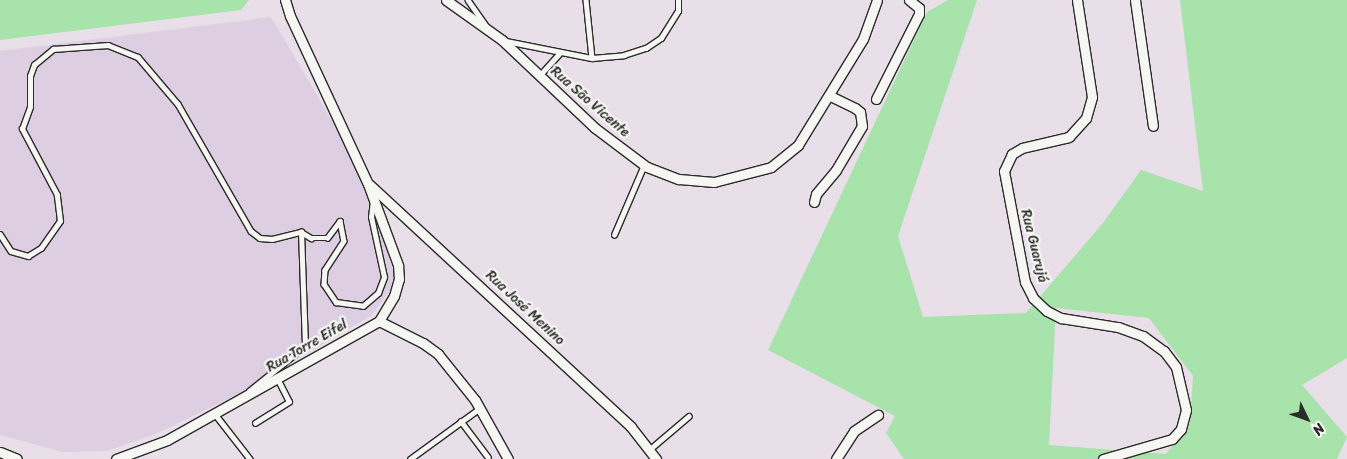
<!DOCTYPE html>
<html>
<head>
<meta charset="utf-8">
<style>
  body { margin:0 }
  #map { position:relative; width:1347px; height:459px; overflow:hidden; background:#e8dfe9; font-family:Sriracha,sans-serif }
  div>[style] { position:absolute }
  [style*='--x'] { left:calc(var(--x)*1px); top:calc(var(--y)*1px); width:calc(var(--w)*1px); rotate:calc(var(--a)*1deg) }
  .built>* { inset:0; background:#decee2 }
  .green>* { inset:0; background:#a7e3aa }
  .roads { filter:drop-shadow(1px 0 #2b2b2b) drop-shadow(-1px 0 #2b2b2b) drop-shadow(0 1px #2b2b2b) drop-shadow(0 -1px #2b2b2b) }
  .service>* { height:4.5px; margin:-2.25px; padding:0 2.25px; transform-origin:2.25px; border-radius:2.25px; background:#f6f6f2 }
  .minor>* { height:9px; margin:-4.5px; padding:0 4.5px; transform-origin:4.5px; border-radius:4.5px; background:#f6f6f2 }
  span { translate:-50% -50%; white-space:nowrap; text-align:center; line-height:1.15; -webkit-text-stroke:4.5px #f6f6f2; paint-order:stroke }
  .street-label { font-size:14px; color:#2b2b2b }
  .north { position:absolute; left:1282px; top:394px; width:50px; height:50px; -webkit-text-stroke:4px #f6f6f2; paint-order:stroke; rotate:132deg; font-size:14px; font-weight:700; line-height:20px; text-align:center; color:#2b2b2b }
  .north::after { content:''; display:block; margin:auto; width:18px; height:22px; background:#2b2b2b; clip-path:polygon(50% 0,100% 100%,50% 72%,0 100%) }
</style>
</head>
<body>
<div id="map">
  <div class="built">
    <i style="clip-path:polygon(271px 17px,344px 141px,369px 198px,392px 265px,395px 282px,388px 293px,372px 315px,241px 393px,153px 435px,107px 451px,63px 452px,0 435px,0 51px)"></i>
  </div>
  <div class="green">
    <i style="clip-path:polygon(0 0,249px 0,241px 10px,0 40px)"></i>
    <i style="clip-path:polygon(evenodd,948px 0,977px 0,898px 236px,923px 317px,1026px 313px,1103px 223px,1141px 170px,1203px 191px,1180px 0,1347px 0,1347px 358px,1302px 385px,1347px 437px,1337px 459px,904px 459px,886px 433px,895px 416px,768px 350px,927px 12px,948px 0,1056px 308px,1149px 318px,1193px 376px,1190px 423px,1166px 454px,1049px 445px,1056px 308px)"></i>
  </div>
  <div class="roads">
    <div class="service">
      <i style="--x:468;--y:0;--w:32;--a:55"></i>
      <i style="--x:586;--y:0;--w:58;--a:84.1"></i>
      <i style="--x:506;--y:41;--w:88;--a:11.2"></i>
      <i style="--x:592;--y:58;--w:32;--a:-5"></i>
      <i style="--x:624;--y:55;--w:23;--a:-18"></i>
      <i style="--x:646;--y:48;--w:18;--a:-34"></i>
      <i style="--x:661;--y:38;--w:32;--a:-58"></i>
      <i style="--x:678;--y:11;--w:11;--a:-90"></i>
      <i style="--x:540;--y:75;--w:28;--a:-48"></i>
      <i style="--x:340;--y:221;--w:20;--a:79"></i>
      <i style="--x:344;--y:241;--w:35;--a:123"></i>
      <i style="--x:325;--y:270;--w:14;--a:94"></i>
      <i style="--x:324;--y:284;--w:22;--a:56"></i>
      <i style="--x:336;--y:302;--w:27;--a:8"></i>
      <i style="--x:363;--y:306;--w:20;--a:-41"></i>
      <i style="--x:378;--y:293;--w:17;--a:-69"></i>
      <i style="--x:384;--y:277;--w:61;--a:-102.2"></i>
      <i style="--x:371;--y:217;--w:17;--a:-83"></i>
      <i style="--x:301;--y:232;--w:12;--a:31"></i>
      <i style="--x:311;--y:238;--w:16;--a:0"></i>
      <i style="--x:327;--y:238;--w:21;--a:-53"></i>
      <i style="--x:0;--y:234;--w:20;--a:57"></i>
      <i style="--x:11;--y:251;--w:18;--a:16"></i>
      <i style="--x:28;--y:256;--w:15;--a:-32"></i>
      <i style="--x:41;--y:248;--w:33;--a:-55"></i>
      <i style="--x:60;--y:221;--w:26;--a:-97"></i>
      <i style="--x:57;--y:195;--w:75;--a:-117.9"></i>
      <i style="--x:22;--y:129;--w:23;--a:-70"></i>
      <i style="--x:30;--y:107;--w:31;--a:-90"></i>
      <i style="--x:30;--y:76;--w:12;--a:-70"></i>
      <i style="--x:34;--y:65;--w:25;--a:-40"></i>
      <i style="--x:53;--y:49;--w:55;--a:-4.2"></i>
      <i style="--x:108;--y:45;--w:32;--a:22"></i>
      <i style="--x:138;--y:57;--w:62;--a:49.6"></i>
      <i style="--x:178;--y:104;--w:146;--a:60.1"></i>
      <i style="--x:251;--y:231;--w:11;--a:38"></i>
      <i style="--x:260;--y:238;--w:12;--a:5"></i>
      <i style="--x:272;--y:239;--w:30;--a:-14"></i>
      <i style="--x:614;--y:235;--w:76;--a:-66.8"></i>
      <i style="--x:249;--y:391;--w:72;--a:-38.8"></i>
      <i style="--x:305;--y:346;--w:114;--a:-92"></i>
      <i style="--x:215;--y:414;--w:57;--a:52.1"></i>
      <i style="--x:461;--y:421;--w:45;--a:53.1"></i>
      <i style="--x:255;--y:423;--w:40;--a:-32"></i>
      <i style="--x:289;--y:402;--w:25;--a:-117"></i>
      <i style="--x:649;--y:450;--w:52;--a:-40.4"></i>
      <i style="--x:410;--y:459;--w:87;--a:-36.1"></i>
    </div>
    <div class="minor">
      <i style="--x:446;--y:0;--w:69;--a:35.5"></i>
      <i style="--x:502;--y:40;--w:128;--a:43.4"></i>
      <i style="--x:595;--y:128;--w:65;--a:36.9"></i>
      <i style="--x:647;--y:167;--w:34;--a:21"></i>
      <i style="--x:679;--y:179;--w:35;--a:5"></i>
      <i style="--x:714;--y:182;--w:59;--a:-14.7"></i>
      <i style="--x:771;--y:167;--w:35;--a:-39"></i>
      <i style="--x:798;--y:145;--w:124;--a:-58.5"></i>
      <i style="--x:863;--y:39;--w:41;--a:-70.3"></i>
      <i style="--x:1077;--y:0;--w:98;--a:81.2"></i>
      <i style="--x:1092;--y:97;--w:22;--a:106"></i>
      <i style="--x:1086;--y:118;--w:25;--a:132"></i>
      <i style="--x:1069;--y:137;--w:48;--a:166.8"></i>
      <i style="--x:1022;--y:148;--w:12;--a:149"></i>
      <i style="--x:1012;--y:154;--w:19;--a:115"></i>
      <i style="--x:1004;--y:171;--w:113;--a:79.3"></i>
      <i style="--x:1025;--y:282;--w:18;--a:63"></i>
      <i style="--x:1033;--y:298;--w:19;--a:43"></i>
      <i style="--x:1047;--y:311;--w:16;--a:27"></i>
      <i style="--x:1061;--y:318;--w:58;--a:9"></i>
      <i style="--x:1118;--y:327;--w:27;--a:20"></i>
      <i style="--x:1143;--y:336;--w:26;--a:36"></i>
      <i style="--x:1164;--y:351;--w:20;--a:53"></i>
      <i style="--x:1176;--y:367;--w:44;--a:76.9"></i>
      <i style="--x:1186;--y:410;--w:20;--a:105"></i>
      <i style="--x:1181;--y:429;--w:13;--a:132"></i>
      <i style="--x:1172;--y:439;--w:72;--a:163.8"></i>
      <i style="--x:1135;--y:0;--w:127;--a:81.9"></i>
      <i style="--x:876;--y:99;--w:95;--a:-63.2"></i>
      <i style="--x:919;--y:14;--w:6;--a:-90"></i>
      <i style="--x:919;--y:8;--w:13;--a:-141"></i>
      <i style="--x:370;--y:185;--w:356;--a:42.8"></i>
      <i style="--x:631;--y:427;--w:41;--a:52"></i>
      <i style="--x:814;--y:202;--w:8;--a:-76"></i>
      <i style="--x:816;--y:194;--w:31;--a:-50"></i>
      <i style="--x:836;--y:170;--w:51;--a:-59.4"></i>
      <i style="--x:862;--y:126;--w:14;--a:-98"></i>
      <i style="--x:860;--y:112;--w:6;--a:-141"></i>
      <i style="--x:855;--y:108;--w:28;--a:-154"></i>
      <i style="--x:379;--y:321;--w:49;--a:26.6"></i>
      <i style="--x:423;--y:343;--w:19;--a:36"></i>
      <i style="--x:438;--y:354;--w:59;--a:51.2"></i>
      <i style="--x:475;--y:400;--w:68;--a:60.8"></i>
      <i style="--x:0;--y:452;--w:18;--a:22"></i>
      <i style="--x:116;--y:459;--w:54;--a:-20.4"></i>
      <i style="--x:167;--y:440;--w:243;--a:-29.3"></i>
      <i style="--x:379;--y:321;--w:29;--a:-59"></i>
      <i style="--x:394;--y:296;--w:18;--a:-74"></i>
      <i style="--x:399;--y:279;--w:14;--a:-94"></i>
      <i style="--x:398;--y:265;--w:86;--a:-110.3"></i>
      <i style="--x:368;--y:184;--w:185;--a:-114.9"></i>
      <i style="--x:290;--y:16;--w:17;--a:-107"></i>
      <i style="--x:836;--y:459;--w:33;--a:-57"></i>
      <i style="--x:854;--y:431;--w:29;--a:-34"></i>
    </div>
  </div>
  <div class="street-label">
    <span style="left:590px;top:102px;rotate:41deg">Rua São Vicente</span>
    <span style="left:1034px;top:246px;rotate:76deg">Rua Guarujá</span>
    <span style="left:525px;top:308px;rotate:43deg">Rua José Menino</span>
    <span style="left:307px;top:346px;rotate:-30deg">Rua Torre Eifel</span>
  </div>
  <div class="north">N</div>
</div>
</body>
</html>
